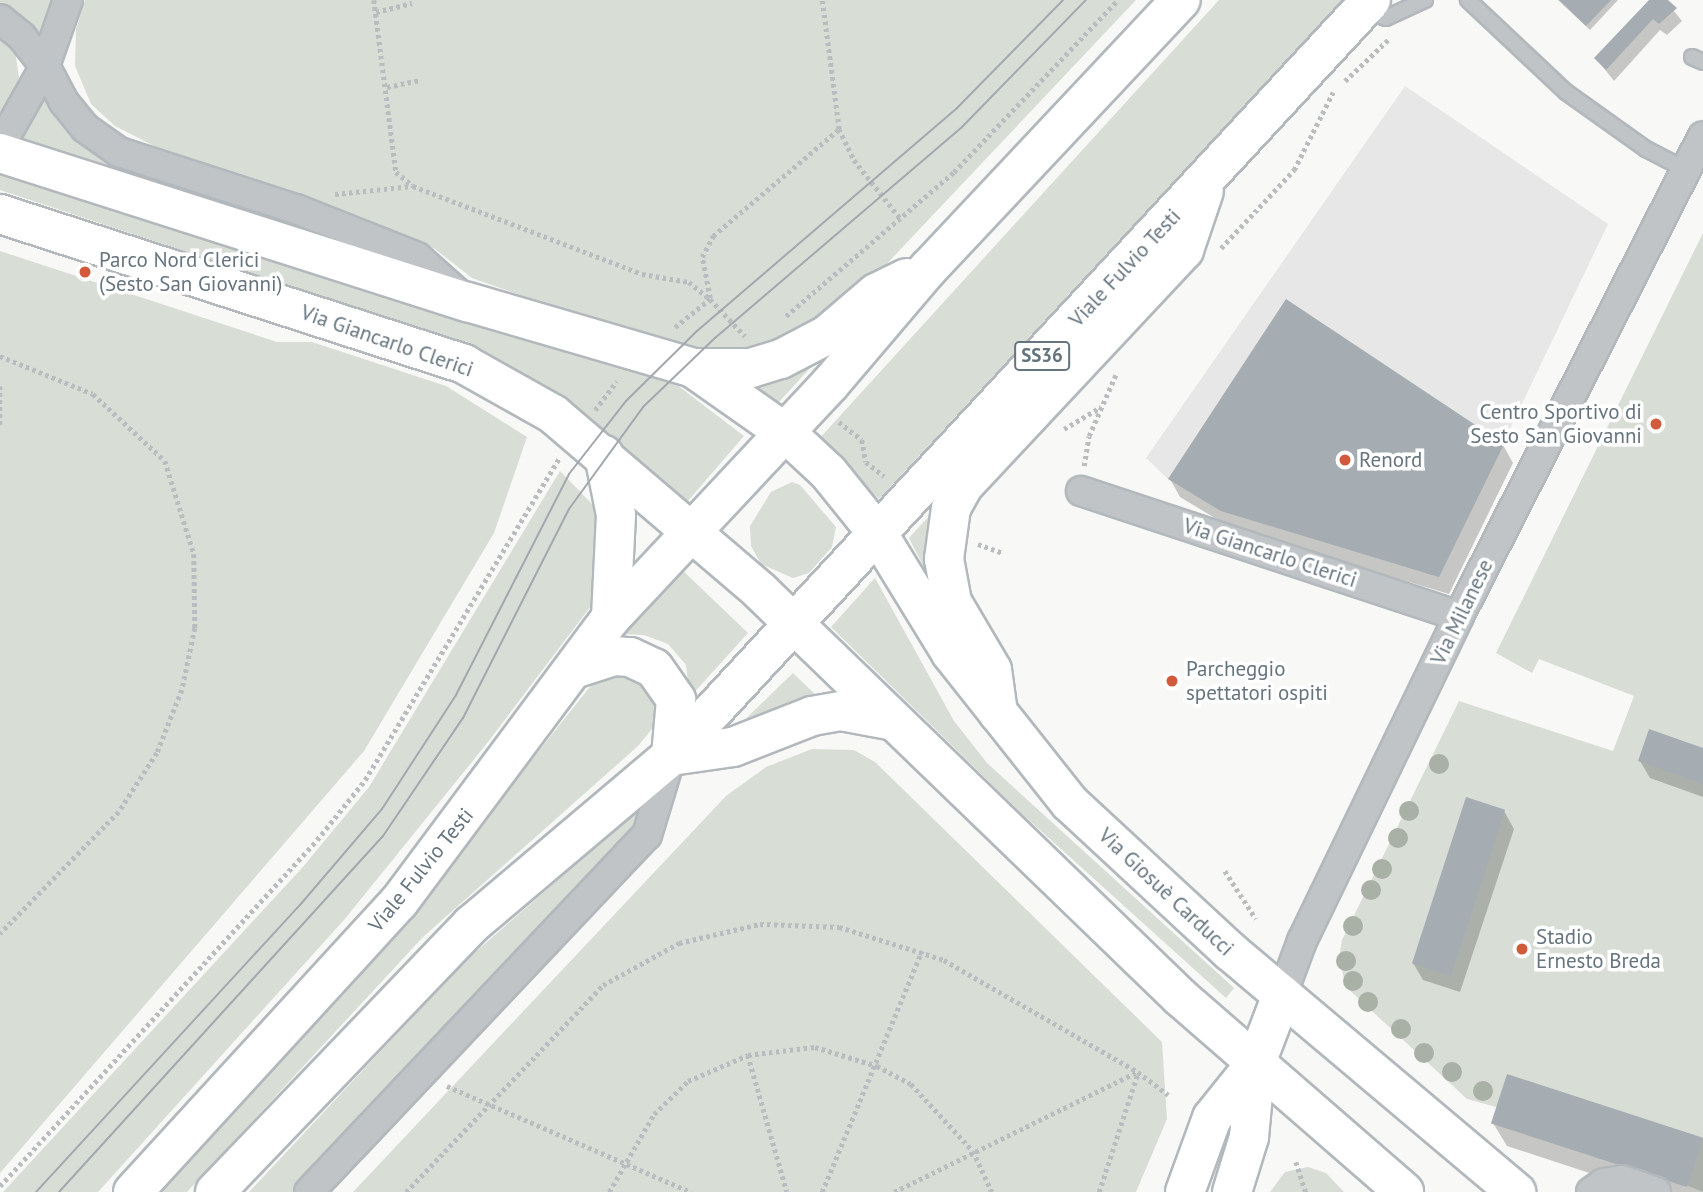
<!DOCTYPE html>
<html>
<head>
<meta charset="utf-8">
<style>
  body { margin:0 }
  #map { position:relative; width:1703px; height:1192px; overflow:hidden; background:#f8f8f6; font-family:"PT Sans",sans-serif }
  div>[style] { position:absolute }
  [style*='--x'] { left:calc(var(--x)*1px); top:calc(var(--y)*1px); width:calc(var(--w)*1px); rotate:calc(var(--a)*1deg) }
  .built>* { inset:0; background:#e6e7e6 }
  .green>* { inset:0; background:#d8ddd6 }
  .shadow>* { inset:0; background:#0003 }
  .building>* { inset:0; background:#a5adb2; transform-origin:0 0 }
  .path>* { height:4.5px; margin-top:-2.25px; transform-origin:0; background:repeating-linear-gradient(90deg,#babdbf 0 3.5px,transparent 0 7px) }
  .roads { filter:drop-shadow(2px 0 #b2b8bc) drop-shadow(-2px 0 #b2b8bc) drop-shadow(0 2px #b2b8bc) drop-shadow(0 -2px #b2b8bc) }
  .lane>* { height:14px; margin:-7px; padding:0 7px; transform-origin:7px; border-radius:7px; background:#c0c4c7 }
  .street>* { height:28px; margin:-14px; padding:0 14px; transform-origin:14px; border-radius:14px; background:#c0c4c7 }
  .secondary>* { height:38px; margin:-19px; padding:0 19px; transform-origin:19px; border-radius:19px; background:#fff }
  .primary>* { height:38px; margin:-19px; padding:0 19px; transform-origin:19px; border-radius:19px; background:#fff }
  .tram>* { height:2px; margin:-1px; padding:0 1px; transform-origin:1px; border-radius:1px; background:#a2a8ad }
  .trees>* { width:20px; height:20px; margin:-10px; border-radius:50%; background:#a9b0a6 }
  .dots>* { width:19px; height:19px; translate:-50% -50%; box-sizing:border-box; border:4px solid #fff; border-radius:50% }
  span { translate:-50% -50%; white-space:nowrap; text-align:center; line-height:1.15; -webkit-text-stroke:7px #fff; paint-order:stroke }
  .shield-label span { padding:2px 5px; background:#fff; border:2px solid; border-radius:5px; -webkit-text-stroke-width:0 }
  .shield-label { font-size:19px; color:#66747e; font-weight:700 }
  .poi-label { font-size:21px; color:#66747e }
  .left { translate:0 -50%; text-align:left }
  .right { translate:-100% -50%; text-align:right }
  .street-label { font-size:21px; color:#66747e }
</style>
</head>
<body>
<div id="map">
  <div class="built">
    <i style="clip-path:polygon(1405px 86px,1608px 224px,1439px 577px,1221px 511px,1168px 479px,1146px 458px)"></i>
  </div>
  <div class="green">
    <i style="clip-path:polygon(0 0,52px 0,39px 41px,0 7px)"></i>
    <i style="clip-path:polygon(85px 0,1136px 0,829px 325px,744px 360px,630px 334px,472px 278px,435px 249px,359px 216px,158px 148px,115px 126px,91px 104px,75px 66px,76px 29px)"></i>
    <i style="clip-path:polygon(1219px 0,1342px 0,879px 499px,818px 440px)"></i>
    <i style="clip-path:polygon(0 31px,15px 51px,19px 78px,0 118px)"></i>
    <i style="clip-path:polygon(45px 89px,62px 119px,263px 209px,259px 217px,19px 138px)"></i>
    <i style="clip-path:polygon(0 169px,677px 385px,744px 436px,688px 501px,569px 402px,529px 378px,413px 327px,0 190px)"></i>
    <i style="clip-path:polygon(1703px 233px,1703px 1192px,1496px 1107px,1467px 1099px,1346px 987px,1339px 958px,1342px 940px,1459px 701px,1613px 751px,1634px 696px,1539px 659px,1532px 673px,1496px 653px)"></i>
    <i style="clip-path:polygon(0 251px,277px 342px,312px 342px,446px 386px,527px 437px,494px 533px,364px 751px,0 1173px)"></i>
    <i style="clip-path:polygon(822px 355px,779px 402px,736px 381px)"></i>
    <i style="clip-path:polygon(560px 471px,592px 504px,601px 526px,600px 594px,488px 742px,344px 920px,98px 1192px,3px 1192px,302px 868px,369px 787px)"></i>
    <i style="clip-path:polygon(792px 482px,800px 485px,836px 527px,832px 547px,809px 573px,793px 578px,761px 564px,751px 546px,750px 526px,771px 492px)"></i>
    <i style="clip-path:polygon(940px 504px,931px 581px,909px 538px)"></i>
    <i style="clip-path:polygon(680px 568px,748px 633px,690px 697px,686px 665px,668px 644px,644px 635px,621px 634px)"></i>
    <i style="clip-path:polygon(875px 578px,954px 721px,987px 763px,1234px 988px,1226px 998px,1020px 812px,831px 627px)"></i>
    <i style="clip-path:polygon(623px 671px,645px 680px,658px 697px,657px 723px,638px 746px,423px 937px,187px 1192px,161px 1192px,353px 984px,589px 688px,604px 675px)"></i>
    <i style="clip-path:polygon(793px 673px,817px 696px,730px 734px)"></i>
    <i style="clip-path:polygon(812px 749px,854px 750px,875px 762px,1162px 1042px,1167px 1119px,1136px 1192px,353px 1192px,726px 796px,766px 767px)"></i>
    <i style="clip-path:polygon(639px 809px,646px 815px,297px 1192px,249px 1192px,464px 962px)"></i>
    <i style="clip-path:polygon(1308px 1167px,1326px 1173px,1344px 1192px,1270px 1192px,1285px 1172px)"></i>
  </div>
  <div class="shadow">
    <i style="clip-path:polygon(1558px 0,1618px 0,1590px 30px)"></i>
    <i style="clip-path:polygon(1651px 0,1665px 0,1682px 21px,1667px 35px,1660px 30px,1614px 81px,1596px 58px)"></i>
    <i style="clip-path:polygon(1503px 445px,1513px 463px,1449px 594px,1233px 529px,1180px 497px,1170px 479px)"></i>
    <i style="clip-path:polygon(1703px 749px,1703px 797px,1650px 778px,1640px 761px)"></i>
    <i style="clip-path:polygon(1504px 811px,1514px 829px,1460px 992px,1423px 980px,1413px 963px)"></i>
    <i style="clip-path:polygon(1493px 1123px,1703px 1139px,1703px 1192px,1647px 1192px,1507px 1146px)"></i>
  </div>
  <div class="building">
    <i style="clip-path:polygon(1559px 0,1611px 0,1586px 26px)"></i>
    <i style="clip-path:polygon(1649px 0,1668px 0,1677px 8px,1659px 24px,1653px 19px,1606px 70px,1594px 58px)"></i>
    <i style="clip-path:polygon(1286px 299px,1504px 444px,1439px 577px,1221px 511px,1168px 479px)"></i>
    <i style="clip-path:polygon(1649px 729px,1703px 748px,1703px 784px,1638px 761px)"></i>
    <i style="left:1466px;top:797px;width:41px;height:175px;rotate:18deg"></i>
    <i style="left:1507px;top:1074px;width:206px;height:52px;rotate:18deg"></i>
  </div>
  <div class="path">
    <i style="--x:374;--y:0;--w:173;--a:82.7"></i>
    <i style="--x:396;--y:172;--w:22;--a:39"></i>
    <i style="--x:413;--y:186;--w:245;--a:21"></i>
    <i style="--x:642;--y:274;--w:48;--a:9.7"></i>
    <i style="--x:689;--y:282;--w:27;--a:39"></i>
    <i style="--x:376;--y:12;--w:37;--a:-14"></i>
    <i style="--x:1345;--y:81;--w:61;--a:-43.7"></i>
    <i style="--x:387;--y:87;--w:35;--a:-12"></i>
    <i style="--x:839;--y:129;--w:34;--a:64"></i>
    <i style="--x:854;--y:160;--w:74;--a:51.6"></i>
    <i style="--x:335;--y:194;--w:78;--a:-5.9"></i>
    <i style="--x:1221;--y:248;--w:107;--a:-46.9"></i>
    <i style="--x:1294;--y:170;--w:87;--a:-63.4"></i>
    <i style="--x:710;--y:298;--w:42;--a:-101"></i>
    <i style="--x:702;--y:257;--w:24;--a:-62"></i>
    <i style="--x:713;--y:236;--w:165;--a:-40.3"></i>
    <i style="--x:839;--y:129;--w:130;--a:-97.5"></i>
    <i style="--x:786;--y:316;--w:221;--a:-40.6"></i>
    <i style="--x:954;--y:172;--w:238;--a:-46.4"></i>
    <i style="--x:675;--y:327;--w:45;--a:-38.7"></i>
    <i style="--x:710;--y:299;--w:51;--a:46.6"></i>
    <i style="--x:0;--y:356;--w:100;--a:22.2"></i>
    <i style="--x:93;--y:394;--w:98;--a:42.9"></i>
    <i style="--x:165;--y:461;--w:97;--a:72.7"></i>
    <i style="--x:194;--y:554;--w:74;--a:89.2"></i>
    <i style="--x:195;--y:628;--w:63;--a:101.8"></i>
    <i style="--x:182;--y:690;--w:68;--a:111.6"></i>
    <i style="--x:157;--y:753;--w:70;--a:122.8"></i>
    <i style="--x:119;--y:812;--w:170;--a:134.3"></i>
    <i style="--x:0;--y:386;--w:39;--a:90"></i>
    <i style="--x:595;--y:410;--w:36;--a:-53"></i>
    <i style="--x:839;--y:422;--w:29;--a:38"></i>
    <i style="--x:862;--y:440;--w:22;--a:80"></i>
    <i style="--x:866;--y:462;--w:23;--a:38"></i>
    <i style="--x:1064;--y:429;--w:43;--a:-30.7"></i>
    <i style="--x:1084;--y:466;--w:30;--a:-81"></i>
    <i style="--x:1089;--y:436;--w:70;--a:-66.4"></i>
    <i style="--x:978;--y:544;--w:27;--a:20"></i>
    <i style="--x:1225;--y:871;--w:57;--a:57.1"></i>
    <i style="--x:748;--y:1055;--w:142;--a:74.1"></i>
    <i style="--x:447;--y:1086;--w:266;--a:23.5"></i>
    <i style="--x:1296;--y:1162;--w:32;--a:72"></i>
    <i style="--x:0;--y:1186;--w:469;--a:-47.5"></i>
    <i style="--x:317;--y:840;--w:77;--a:-51.3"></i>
    <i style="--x:365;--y:780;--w:375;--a:-58.9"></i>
    <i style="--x:406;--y:1192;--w:286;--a:-46.4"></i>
    <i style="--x:603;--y:985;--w:87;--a:-28.9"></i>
    <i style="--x:679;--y:943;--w:83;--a:-13.2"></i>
    <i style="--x:760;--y:924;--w:79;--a:2.2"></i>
    <i style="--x:839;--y:927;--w:110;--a:17.4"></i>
    <i style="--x:944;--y:960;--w:224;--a:30"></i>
    <i style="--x:1138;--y:1072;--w:38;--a:37"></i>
    <i style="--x:609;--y:1192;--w:90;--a:-60"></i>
    <i style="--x:654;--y:1114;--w:47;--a:-44.1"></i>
    <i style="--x:688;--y:1081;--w:65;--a:-23.4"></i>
    <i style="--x:748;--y:1055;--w:67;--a:-6.8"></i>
    <i style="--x:815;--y:1047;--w:65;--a:17"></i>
    <i style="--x:877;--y:1066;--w:38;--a:28"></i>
    <i style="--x:911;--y:1084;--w:91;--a:47.2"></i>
    <i style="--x:973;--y:1151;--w:45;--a:65.1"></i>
    <i style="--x:822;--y:1192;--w:261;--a:-67.5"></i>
    <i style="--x:894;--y:1192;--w:271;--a:-26.3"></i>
    <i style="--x:1099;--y:1192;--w:125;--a:-71.9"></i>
  </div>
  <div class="roads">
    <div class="lane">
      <i style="--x:1468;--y:0;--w:134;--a:43.2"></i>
      <i style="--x:1566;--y:92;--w:98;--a:35.5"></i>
      <i style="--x:1646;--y:149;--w:42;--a:27.2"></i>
      <i style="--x:1367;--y:11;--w:20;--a:20"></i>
      <i style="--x:1386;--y:18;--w:43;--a:-24.8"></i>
      <i style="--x:1692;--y:57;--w:12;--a:24"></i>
    </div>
    <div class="street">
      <i style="--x:0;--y:19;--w:28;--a:39"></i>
      <i style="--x:22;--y:37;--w:37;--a:52"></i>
      <i style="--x:45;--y:66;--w:41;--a:62.2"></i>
      <i style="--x:64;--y:102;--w:33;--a:51"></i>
      <i style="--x:85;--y:128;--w:42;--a:35.2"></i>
      <i style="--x:119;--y:152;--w:186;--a:17.9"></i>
      <i style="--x:296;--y:209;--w:130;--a:21.6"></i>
      <i style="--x:417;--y:257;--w:59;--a:41.6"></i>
      <i style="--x:0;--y:146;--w:92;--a:-60.6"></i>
      <i style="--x:45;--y:66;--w:70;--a:-70.8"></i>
      <i style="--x:1081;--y:491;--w:398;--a:18.3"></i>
      <i style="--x:1282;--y:995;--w:58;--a:-69.7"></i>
      <i style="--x:1302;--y:941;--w:361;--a:-64.2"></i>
      <i style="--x:1459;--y:616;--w:538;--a:-63.05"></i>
      <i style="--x:309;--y:1192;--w:492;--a:-46.6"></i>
      <i style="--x:647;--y:835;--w:83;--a:-73.1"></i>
      <i style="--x:1591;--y:1192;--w:16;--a:-35"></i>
      <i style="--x:1604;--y:1183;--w:18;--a:-9"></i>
      <i style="--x:1622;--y:1180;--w:36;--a:19"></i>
    </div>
    <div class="secondary">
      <i style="--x:0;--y:153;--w:491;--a:17.7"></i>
      <i style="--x:468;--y:302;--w:234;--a:16.3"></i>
      <i style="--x:693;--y:368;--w:113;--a:35"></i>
      <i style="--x:786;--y:433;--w:57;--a:42.9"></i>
      <i style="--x:828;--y:472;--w:80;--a:51.1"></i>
      <i style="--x:878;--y:534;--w:140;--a:58.5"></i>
      <i style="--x:951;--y:653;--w:191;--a:51.6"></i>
      <i style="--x:1070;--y:803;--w:219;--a:42.8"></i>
      <i style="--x:1231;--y:952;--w:373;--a:40.1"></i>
      <i style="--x:0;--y:214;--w:488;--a:17.9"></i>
      <i style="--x:464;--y:364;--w:102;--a:29.3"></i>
      <i style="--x:553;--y:414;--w:272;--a:40.5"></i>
      <i style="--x:760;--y:591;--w:584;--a:44.03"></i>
      <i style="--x:1180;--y:997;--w:297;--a:41"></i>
      <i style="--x:1185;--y:1192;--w:79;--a:-70"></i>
      <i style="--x:1212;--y:1118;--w:70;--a:-51.3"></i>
      <i style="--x:1232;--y:1192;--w:58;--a:-72.8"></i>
      <i style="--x:1249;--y:1137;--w:74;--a:-84.6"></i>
      <i style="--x:1256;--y:1063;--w:73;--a:-69.1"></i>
    </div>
    <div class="primary">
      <i style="--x:693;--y:368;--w:58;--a:0"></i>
      <i style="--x:751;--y:368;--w:31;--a:-17"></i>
      <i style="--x:781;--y:359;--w:52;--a:-27.6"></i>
      <i style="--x:827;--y:335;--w:65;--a:-40.6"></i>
      <i style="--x:876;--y:293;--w:34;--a:-26"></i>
      <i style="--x:604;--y:455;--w:61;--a:78.7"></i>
      <i style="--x:616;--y:515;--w:103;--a:92.8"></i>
      <i style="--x:577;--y:668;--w:39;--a:-18"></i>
      <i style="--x:614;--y:656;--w:16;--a:4"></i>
      <i style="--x:630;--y:657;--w:26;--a:25"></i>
      <i style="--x:654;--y:668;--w:39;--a:55"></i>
      <i style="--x:676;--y:700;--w:56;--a:95.1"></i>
      <i style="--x:998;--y:713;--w:43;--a:-97.9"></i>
      <i style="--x:992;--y:670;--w:79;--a:-120.5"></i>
      <i style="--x:952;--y:602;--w:44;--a:-100.5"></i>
      <i style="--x:944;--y:559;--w:51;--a:-82.2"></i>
      <i style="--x:951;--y:508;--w:26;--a:-61"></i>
      <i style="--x:964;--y:485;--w:322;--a:-46.9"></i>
      <i style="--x:1184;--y:250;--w:62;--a:-71.3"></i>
      <i style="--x:671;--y:756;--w:63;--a:-8.3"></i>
      <i style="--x:733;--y:747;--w:85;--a:-21.4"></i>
      <i style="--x:812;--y:716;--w:29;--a:-10"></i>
      <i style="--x:841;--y:711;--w:49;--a:10.6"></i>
      <i style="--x:133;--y:1192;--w:394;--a:-47.5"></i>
      <i style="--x:399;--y:902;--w:354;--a:-53.3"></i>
      <i style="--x:611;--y:618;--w:320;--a:-46.9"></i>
      <i style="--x:830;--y:384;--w:151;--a:-49.6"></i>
      <i style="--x:928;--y:269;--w:369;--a:-46.8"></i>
      <i style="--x:215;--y:1192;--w:370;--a:-46.2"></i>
      <i style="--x:471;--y:925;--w:262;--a:-40.2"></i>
      <i style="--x:671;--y:756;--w:1030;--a:-47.2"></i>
    </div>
  </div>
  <div class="tram">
    <i style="--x:36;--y:1192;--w:390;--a:-47.4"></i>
    <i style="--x:300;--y:905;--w:126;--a:-49.5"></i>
    <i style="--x:382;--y:809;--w:136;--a:-57"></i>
    <i style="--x:456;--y:695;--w:248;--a:-62.9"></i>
    <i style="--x:569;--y:474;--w:93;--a:-52"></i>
    <i style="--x:626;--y:401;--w:100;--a:-44.6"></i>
    <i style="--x:697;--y:331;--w:343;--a:-40.6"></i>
    <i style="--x:957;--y:108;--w:151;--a:-45.5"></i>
    <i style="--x:59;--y:1192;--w:481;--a:-47.7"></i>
    <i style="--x:383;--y:836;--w:143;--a:-55.9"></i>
    <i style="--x:463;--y:718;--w:234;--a:-63.1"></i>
    <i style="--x:569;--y:509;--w:126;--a:-54"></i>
    <i style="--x:643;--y:407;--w:100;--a:-43.8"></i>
    <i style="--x:715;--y:338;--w:323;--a:-40.5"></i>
    <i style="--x:961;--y:128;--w:179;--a:-45.7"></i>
  </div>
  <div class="trees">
    <i style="left:1439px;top:764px"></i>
    <i style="left:1409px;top:811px"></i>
    <i style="left:1398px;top:838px"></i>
    <i style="left:1382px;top:869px"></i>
    <i style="left:1371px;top:890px"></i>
    <i style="left:1353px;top:926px"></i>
    <i style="left:1346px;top:961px"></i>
    <i style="left:1353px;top:981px"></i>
    <i style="left:1368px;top:1002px"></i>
    <i style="left:1401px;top:1029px"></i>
    <i style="left:1424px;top:1053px"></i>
    <i style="left:1452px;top:1072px"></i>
    <i style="left:1483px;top:1091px"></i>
  </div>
  <div class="dots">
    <i style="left:85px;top:272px;background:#d15a3d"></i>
    <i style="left:1656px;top:424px;background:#d15a3d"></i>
    <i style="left:1345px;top:460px;background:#d15a3d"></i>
    <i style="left:1172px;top:681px;background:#d15a3d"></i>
    <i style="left:1522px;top:949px;background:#d15a3d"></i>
  </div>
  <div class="shield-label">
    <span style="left:1042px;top:356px">SS36</span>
  </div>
  <div class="poi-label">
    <span class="left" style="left:99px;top:272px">Parco Nord Clerici<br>(Sesto San Giovanni)</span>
    <span class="right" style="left:1642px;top:424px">Centro Sportivo di<br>Sesto San Giovanni</span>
    <span class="left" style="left:1359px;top:460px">Renord</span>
    <span class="left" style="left:1186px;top:681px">Parcheggio<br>spettatori ospiti</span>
    <span class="left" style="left:1536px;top:949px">Stadio<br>Ernesto Breda</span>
  </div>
  <div class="street-label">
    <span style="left:1125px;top:268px;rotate:-47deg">Viale Fulvio Testi</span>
    <span style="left:387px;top:341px;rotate:19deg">Via Giancarlo Clerici</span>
    <span style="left:1270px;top:553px;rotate:18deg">Via Giancarlo Clerici</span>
    <span style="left:1462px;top:612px;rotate:-64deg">Via Milanese</span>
    <span style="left:421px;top:870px;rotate:-51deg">Viale Fulvio Testi</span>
    <span style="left:1166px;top:892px;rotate:43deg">Via Giosuè Carducci</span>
  </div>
</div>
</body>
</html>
